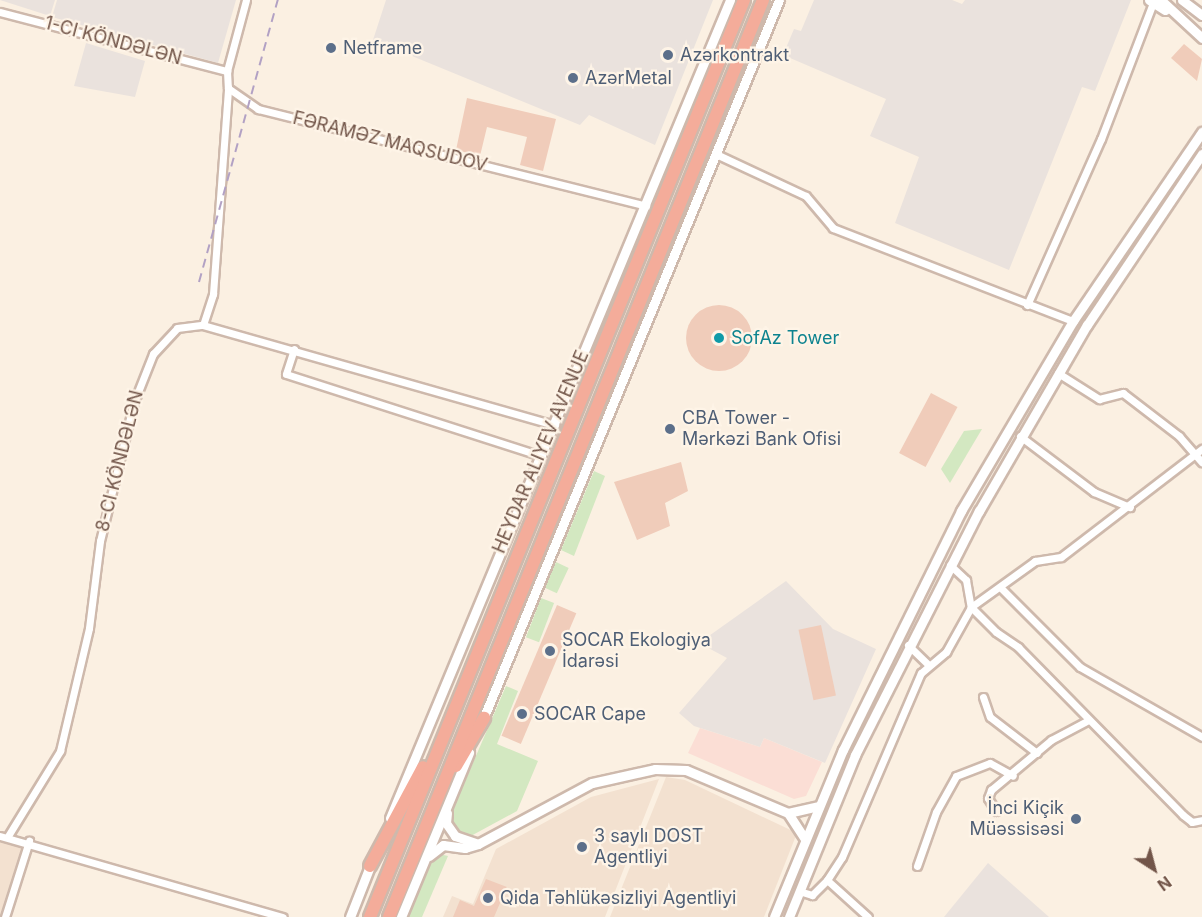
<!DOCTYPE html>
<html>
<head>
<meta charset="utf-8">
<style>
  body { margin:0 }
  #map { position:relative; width:1202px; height:917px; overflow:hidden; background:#fbf0e2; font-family:Inter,sans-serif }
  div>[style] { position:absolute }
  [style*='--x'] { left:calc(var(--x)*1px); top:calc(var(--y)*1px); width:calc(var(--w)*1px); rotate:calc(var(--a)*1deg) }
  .residential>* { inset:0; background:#f3e1d0 }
  .commercial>* { inset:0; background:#fbded5 }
  .industrial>* { inset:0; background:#eae2dd }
  .green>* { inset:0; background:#d3e8c1; transform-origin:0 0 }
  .building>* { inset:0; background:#f0ccba; transform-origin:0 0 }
  .round { border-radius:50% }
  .roads { filter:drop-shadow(2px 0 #ceb9ac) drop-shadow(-2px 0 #ceb9ac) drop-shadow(0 2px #ceb9ac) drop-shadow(0 -2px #ceb9ac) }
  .street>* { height:7px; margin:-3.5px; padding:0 3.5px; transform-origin:3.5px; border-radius:3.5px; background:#fff }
  .secondary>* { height:9px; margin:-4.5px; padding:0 4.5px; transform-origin:4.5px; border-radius:4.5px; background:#fff }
  .highway>* { height:12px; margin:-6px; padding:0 6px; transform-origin:6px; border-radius:6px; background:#f4ac9a }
  .rail>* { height:2px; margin-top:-1px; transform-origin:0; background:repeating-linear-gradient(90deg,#b2a1c4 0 9px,transparent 0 15px) }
  .dots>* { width:16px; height:16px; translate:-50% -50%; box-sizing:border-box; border:3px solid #fef4e7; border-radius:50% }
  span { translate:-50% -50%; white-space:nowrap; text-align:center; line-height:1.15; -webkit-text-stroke:4.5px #fef4e7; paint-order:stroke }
  .street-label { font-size:18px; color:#725549 }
  .service-label { font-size:18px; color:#4e5e75 }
  .left { translate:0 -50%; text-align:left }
  .right { translate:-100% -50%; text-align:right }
  .culture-label { font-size:18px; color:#0d838f }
  .north { position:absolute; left:1124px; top:839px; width:60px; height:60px; -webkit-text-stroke:4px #fef4e7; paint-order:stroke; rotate:144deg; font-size:16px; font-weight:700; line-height:24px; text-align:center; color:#725549 }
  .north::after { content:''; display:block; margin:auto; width:21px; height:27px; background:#725549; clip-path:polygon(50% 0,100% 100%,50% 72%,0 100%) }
</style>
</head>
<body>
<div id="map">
  <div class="residential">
    <i style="clip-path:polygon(666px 777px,685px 780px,797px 833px,764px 917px,610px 917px)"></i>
    <i style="clip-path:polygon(659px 779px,605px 917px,443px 917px,452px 896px,473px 904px,496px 849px,591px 797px)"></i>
    <i style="clip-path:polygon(0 840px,23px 846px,0 917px)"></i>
  </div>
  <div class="commercial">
    <i style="clip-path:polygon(700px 728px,760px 747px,764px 738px,822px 762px,806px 796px,794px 799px,688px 753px)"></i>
  </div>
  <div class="industrial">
    <i style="clip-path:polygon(0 0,55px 0,50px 16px)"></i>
    <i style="clip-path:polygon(57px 0,236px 0,218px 63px,52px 17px)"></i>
    <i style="clip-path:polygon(386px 0,713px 0,655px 145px,589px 115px,580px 125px,373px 40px)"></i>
    <i style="clip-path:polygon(814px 0,952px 0,962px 4px,965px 0,1131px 0,1095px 91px,1082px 87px,1009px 270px,895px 223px,919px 157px,870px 136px,886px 99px,783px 55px,794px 29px,801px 31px)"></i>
    <i style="clip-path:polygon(86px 43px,145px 61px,135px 97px,74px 86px)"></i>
    <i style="clip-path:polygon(786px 581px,833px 629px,876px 649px,825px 763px,764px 738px,760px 747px,694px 726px,679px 713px,727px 658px,699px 643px)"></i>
    <i style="clip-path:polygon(988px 863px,1049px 917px,944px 917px)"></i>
  </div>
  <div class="green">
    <i style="clip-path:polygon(982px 429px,950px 483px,941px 469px,964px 431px)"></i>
    <i style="clip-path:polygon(594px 471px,605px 476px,574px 556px,561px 550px)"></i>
    <i style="left:556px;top:562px;width:14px;height:28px;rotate:25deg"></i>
    <i style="left:541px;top:598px;width:14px;height:42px;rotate:21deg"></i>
    <i style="clip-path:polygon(506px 686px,518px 691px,497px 744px,538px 761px,517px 811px,469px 837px,452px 825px,451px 814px)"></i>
    <i style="clip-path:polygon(439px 854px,448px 856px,422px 917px,408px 917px,431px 861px)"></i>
  </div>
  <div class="building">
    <i style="clip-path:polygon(1184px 44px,1202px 59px,1197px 81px,1171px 58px)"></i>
    <i style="clip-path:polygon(467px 98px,556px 119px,543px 171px,520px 165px,527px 137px,487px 127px,480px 156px,456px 150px)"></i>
    <i class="round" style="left:686px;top:305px;width:66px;height:66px"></i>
    <i style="left:931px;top:393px;width:30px;height:68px;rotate:28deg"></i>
    <i style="clip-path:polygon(681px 462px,688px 491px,665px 503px,670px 526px,637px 540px,614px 482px)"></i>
    <i style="left:557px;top:605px;width:21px;height:142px;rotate:23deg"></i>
    <i style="left:821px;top:625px;width:72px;height:23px;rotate:78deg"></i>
    <i style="clip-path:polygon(486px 879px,507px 887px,494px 917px,453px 917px,460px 900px,474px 906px)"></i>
  </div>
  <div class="roads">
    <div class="street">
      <i style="--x:246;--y:0;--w:73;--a:105"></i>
      <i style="--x:227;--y:71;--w:17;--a:87"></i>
      <i style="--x:228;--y:88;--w:37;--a:35"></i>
      <i style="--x:258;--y:109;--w:400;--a:14"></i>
      <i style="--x:0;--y:12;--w:235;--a:14.6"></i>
      <i style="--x:716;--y:154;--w:99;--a:25"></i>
      <i style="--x:806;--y:196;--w:42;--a:49.8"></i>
      <i style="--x:833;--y:228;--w:257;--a:21.2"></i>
      <i style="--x:1027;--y:305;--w:182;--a:-66"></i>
      <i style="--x:1101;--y:139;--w:146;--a:-69.1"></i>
      <i style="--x:203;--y:325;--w:33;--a:-72"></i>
      <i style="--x:213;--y:294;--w:207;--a:-85.8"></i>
      <i style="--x:294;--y:349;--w:26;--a:108"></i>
      <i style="--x:286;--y:374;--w:269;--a:17.8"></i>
      <i style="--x:1058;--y:373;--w:49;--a:32.4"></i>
      <i style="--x:1099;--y:399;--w:25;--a:-14"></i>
      <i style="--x:1123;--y:393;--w:71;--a:37.5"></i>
      <i style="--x:1179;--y:436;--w:35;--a:49"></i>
      <i style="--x:1020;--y:436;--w:93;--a:37.1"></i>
      <i style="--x:1094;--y:492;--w:39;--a:23"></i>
      <i style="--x:950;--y:565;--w:22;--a:43"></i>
      <i style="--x:966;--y:580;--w:27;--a:80"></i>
      <i style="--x:971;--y:607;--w:35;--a:45"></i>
      <i style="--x:996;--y:632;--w:27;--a:34"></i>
      <i style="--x:1018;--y:647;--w:235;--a:45.5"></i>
      <i style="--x:1183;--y:815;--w:11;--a:38"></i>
      <i style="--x:1192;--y:822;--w:10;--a:-11"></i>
      <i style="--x:1000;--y:587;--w:113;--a:45"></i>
      <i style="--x:1080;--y:667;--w:141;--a:29.8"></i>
      <i style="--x:908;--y:645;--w:29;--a:44"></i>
      <i style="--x:983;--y:697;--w:21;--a:71"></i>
      <i style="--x:990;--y:717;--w:59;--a:37.5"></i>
      <i style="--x:996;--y:811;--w:15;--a:-122"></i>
      <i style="--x:988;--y:798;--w:9;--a:-69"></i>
      <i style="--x:991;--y:790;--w:78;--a:-39.8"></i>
      <i style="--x:1051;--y:740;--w:40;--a:-28"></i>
      <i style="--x:0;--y:836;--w:294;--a:16"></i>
      <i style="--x:8;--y:836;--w:100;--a:-58.5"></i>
      <i style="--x:60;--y:751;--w:126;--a:-76.7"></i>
      <i style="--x:89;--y:628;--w:88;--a:-82.8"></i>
      <i style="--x:100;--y:541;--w:143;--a:-76.3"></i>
      <i style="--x:134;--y:402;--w:52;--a:-68.4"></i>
      <i style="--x:153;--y:354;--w:35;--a:-47"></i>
      <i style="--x:177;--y:328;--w:26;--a:-7"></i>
      <i style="--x:203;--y:325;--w:366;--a:15.9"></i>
      <i style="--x:917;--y:866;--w:57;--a:-70.6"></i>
      <i style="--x:936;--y:812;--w:41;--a:-60.9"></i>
      <i style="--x:956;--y:776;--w:36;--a:-21"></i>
      <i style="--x:990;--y:763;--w:26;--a:29"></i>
      <i style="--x:827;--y:880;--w:27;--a:-57"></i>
      <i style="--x:842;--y:857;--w:200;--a:-66.8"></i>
      <i style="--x:921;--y:673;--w:33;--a:-40"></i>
      <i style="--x:946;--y:652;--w:51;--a:-60.9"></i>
      <i style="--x:971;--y:607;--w:79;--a:-35.7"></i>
      <i style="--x:1035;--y:561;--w:26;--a:-9"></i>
      <i style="--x:1061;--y:557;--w:178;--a:-37.5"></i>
      <i style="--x:799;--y:891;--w:14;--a:17"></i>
      <i style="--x:812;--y:895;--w:21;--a:-45"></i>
      <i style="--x:827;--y:880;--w:55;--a:42.1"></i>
      <i style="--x:5;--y:917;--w:80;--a:-72.5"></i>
    </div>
    <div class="secondary">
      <i style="--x:1149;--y:0;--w:19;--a:32"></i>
      <i style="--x:1161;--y:0;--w:56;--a:42.8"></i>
      <i style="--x:1182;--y:0;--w:25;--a:37"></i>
      <i style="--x:481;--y:724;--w:783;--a:-67.63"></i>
      <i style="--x:447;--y:813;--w:10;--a:96"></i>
      <i style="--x:446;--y:823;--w:16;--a:55"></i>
      <i style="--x:455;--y:836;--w:24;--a:19"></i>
      <i style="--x:788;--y:813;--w:30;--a:57"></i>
      <i style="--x:390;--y:818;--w:886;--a:-67.43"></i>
      <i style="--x:429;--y:856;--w:18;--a:-38"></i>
      <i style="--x:443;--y:845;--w:22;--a:8"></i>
      <i style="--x:465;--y:848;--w:14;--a:-17"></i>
      <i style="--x:478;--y:844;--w:129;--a:-28.2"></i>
      <i style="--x:592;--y:783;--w:65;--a:-12.5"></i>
      <i style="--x:655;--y:769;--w:31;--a:2"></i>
      <i style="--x:686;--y:770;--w:111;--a:22.9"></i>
      <i style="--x:788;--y:813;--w:32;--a:-13"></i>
      <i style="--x:350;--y:917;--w:60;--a:-68.6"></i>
      <i style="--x:401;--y:917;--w:178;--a:-67.5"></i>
      <i style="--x:774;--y:917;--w:181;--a:-67.6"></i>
      <i style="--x:843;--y:750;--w:267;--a:-63.7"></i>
      <i style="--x:961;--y:511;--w:221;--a:-59.5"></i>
      <i style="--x:1073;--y:321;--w:229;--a:-55.7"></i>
      <i style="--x:789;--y:917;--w:175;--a:-67.8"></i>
      <i style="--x:855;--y:755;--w:274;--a:-63.1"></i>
      <i style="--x:979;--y:511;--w:215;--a:-59.9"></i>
      <i style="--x:1087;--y:325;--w:206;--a:-56.1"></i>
    </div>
    <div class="highway">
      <i style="--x:456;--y:766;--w:56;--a:-59.7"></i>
      <i style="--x:370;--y:866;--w:112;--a:-61.8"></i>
      <i style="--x:370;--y:917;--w:990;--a:-67.81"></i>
      <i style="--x:389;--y:917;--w:990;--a:-67.81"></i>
    </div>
  </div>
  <div class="rail">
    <i style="--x:199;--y:282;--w:293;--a:-74.4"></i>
  </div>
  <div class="dots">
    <i style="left:331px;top:48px;background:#5c6f8a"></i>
    <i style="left:668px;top:55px;background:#5c6f8a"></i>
    <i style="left:573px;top:78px;background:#5c6f8a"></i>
    <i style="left:719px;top:338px;background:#0f9aa8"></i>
    <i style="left:670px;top:429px;background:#5c6f8a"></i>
    <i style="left:550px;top:651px;background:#5c6f8a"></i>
    <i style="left:522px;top:714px;background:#5c6f8a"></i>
    <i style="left:1076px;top:819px;background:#5c6f8a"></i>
    <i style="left:582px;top:847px;background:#5c6f8a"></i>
    <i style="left:488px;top:898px;background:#5c6f8a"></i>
  </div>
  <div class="street-label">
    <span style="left:113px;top:41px;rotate:15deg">1-CI KÖNDƏLƏN</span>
    <span style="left:390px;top:142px;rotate:14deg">FƏRAMƏZ MAQSUDOV</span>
    <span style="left:541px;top:452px;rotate:-67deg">HEYDAR ALIYEV AVENUE</span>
    <span style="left:120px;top:461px;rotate:-76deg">8-CI KÖNDƏLƏN</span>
  </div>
  <div class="service-label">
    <span class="left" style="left:343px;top:48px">Netframe</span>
    <span class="left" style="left:680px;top:55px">Azərkontrakt</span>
    <span class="left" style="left:585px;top:78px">AzərMetal</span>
    <span class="left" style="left:682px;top:429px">CBA Tower -<br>Mərkəzi Bank Ofisi</span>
    <span class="left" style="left:562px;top:651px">SOCAR Ekologiya<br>İdarəsi</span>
    <span class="left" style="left:534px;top:714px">SOCAR Cape</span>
    <span class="right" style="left:1064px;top:819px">İnci Kiçik<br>Müəssisəsi</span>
    <span class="left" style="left:594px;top:847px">3 saylı DOST<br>Agentliyi</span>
    <span class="left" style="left:500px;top:898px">Qida Təhlükəsizliyi Agentliyi</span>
  </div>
  <div class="culture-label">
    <span class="left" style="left:731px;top:338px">SofAz Tower</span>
  </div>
  <div class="north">N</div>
</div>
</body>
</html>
